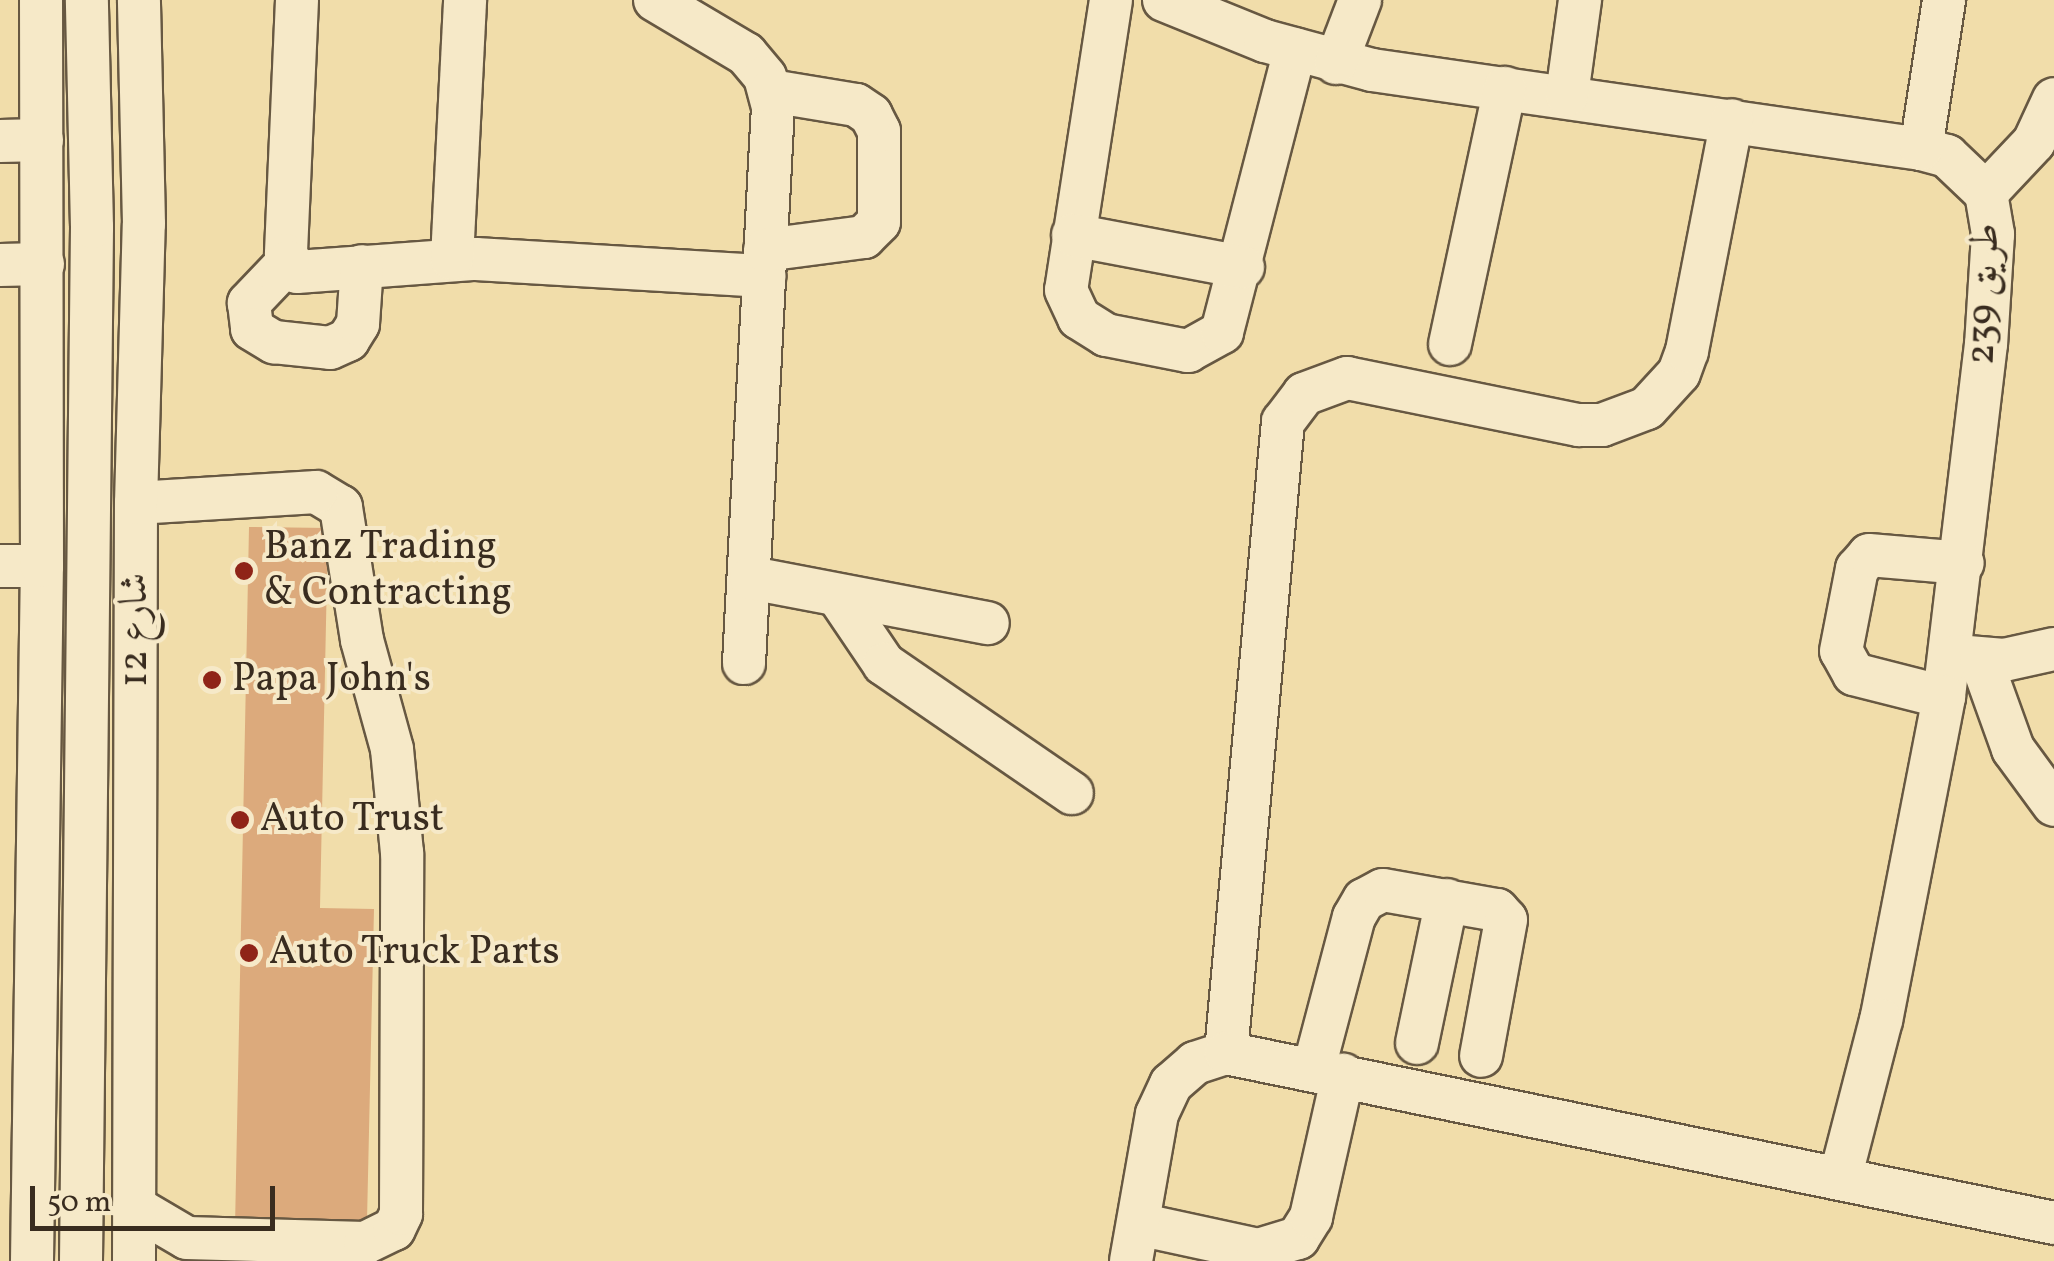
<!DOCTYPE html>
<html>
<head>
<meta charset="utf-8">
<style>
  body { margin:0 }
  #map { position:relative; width:2054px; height:1261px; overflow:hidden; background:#f1ddaa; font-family:Vollkorn,Amiri,serif }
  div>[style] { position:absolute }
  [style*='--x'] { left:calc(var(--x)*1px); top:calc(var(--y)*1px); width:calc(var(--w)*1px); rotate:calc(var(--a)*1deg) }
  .building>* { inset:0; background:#dcaa7c }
  .roads { filter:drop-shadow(2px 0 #675842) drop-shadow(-2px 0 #675842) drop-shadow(0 2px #675842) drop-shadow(0 -2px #675842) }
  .minor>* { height:42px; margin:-21px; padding:0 21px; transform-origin:21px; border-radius:21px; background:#f6e9c8 }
  .dots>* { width:28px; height:28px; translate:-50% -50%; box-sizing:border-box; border:5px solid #f6e9c8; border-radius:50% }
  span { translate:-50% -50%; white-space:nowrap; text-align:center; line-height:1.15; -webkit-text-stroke:8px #f6e9c8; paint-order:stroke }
  .street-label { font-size:40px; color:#392c1f }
  .poi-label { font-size:40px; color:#392c1f }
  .left { translate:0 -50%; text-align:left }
  .scale { position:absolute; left:30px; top:1186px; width:245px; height:45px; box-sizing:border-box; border:5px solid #392c1f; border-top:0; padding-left:12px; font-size:30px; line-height:35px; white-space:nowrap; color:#392c1f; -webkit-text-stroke:8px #f6e9c8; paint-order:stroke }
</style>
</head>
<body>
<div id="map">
  <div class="building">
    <i style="clip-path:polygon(249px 527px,328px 528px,320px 908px,374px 909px,367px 1221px,358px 1229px,235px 1227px)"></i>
  </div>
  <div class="roads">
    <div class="minor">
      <i style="--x:297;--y:0;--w:255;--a:92.5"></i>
      <i style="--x:286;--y:255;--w:20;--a:57"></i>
      <i style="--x:297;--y:272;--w:179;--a:-4.2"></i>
      <i style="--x:476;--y:259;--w:289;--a:3.4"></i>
      <i style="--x:655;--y:0;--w:106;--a:30.7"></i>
      <i style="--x:746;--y:54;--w:30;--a:50"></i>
      <i style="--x:765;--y:77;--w:30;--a:75"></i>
      <i style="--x:773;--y:106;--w:558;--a:92.98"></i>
      <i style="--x:1111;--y:0;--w:293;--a:98.8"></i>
      <i style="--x:1066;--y:290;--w:31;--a:65"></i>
      <i style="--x:1079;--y:318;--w:32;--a:32"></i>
      <i style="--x:1106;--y:335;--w:84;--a:11"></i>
      <i style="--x:1188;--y:351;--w:39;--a:-29"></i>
      <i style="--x:1222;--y:332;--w:292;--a:-75.5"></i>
      <i style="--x:1164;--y:0;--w:109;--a:22.1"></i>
      <i style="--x:1265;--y:41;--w:111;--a:15.2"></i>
      <i style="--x:1372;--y:70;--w:555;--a:8.19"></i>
      <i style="--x:1921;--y:149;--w:27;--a:15"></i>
      <i style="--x:1947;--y:156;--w:54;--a:43.5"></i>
      <i style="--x:1986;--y:193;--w:42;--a:80.3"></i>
      <i style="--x:1993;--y:234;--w:110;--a:93.6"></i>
      <i style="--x:1986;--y:344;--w:355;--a:96.8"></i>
      <i style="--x:1944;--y:697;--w:329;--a:101"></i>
      <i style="--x:1881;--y:1020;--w:163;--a:104.5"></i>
      <i style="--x:1336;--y:63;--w:67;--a:-69.1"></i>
      <i style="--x:1567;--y:95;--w:96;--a:-82.2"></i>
      <i style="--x:0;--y:141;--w:42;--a:-1.4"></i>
      <i style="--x:1921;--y:149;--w:151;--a:-81.2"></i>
      <i style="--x:1986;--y:193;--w:70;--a:-46.7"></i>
      <i style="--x:2034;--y:142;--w:47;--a:-65.1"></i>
      <i style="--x:1073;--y:235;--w:173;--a:10.7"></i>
      <i style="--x:765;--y:250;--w:100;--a:-7.5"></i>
      <i style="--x:864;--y:237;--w:21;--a:-45"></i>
      <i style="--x:879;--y:222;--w:91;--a:-90"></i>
      <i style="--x:879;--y:131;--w:18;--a:-117"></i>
      <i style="--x:871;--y:115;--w:18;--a:-146"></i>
      <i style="--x:856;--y:105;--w:86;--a:-170.6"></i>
      <i style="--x:452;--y:259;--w:259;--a:-87.1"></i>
      <i style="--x:288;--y:262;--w:57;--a:133.6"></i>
      <i style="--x:249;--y:303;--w:26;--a:83"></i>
      <i style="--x:252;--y:329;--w:26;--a:31"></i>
      <i style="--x:274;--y:342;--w:56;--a:6.1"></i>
      <i style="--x:330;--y:348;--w:20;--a:-24"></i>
      <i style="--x:348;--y:340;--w:19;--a:-58"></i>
      <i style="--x:358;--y:324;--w:58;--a:-86.1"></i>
      <i style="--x:0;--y:265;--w:43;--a:-1.3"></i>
      <i style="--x:1450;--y:344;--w:262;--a:-77.9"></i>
      <i style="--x:0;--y:566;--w:42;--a:0"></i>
      <i style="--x:751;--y:578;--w:241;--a:10.8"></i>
      <i style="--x:838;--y:596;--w:82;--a:55.9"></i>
      <i style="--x:884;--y:664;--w:228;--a:34.5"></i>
      <i style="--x:1956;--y:656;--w:48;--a:4.8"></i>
      <i style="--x:2004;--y:660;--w:51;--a:-12.4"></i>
      <i style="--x:1981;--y:660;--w:95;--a:70.2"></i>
      <i style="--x:2013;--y:749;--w:69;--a:53.8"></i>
      <i style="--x:1944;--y:697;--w:93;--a:-165.7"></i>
      <i style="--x:1854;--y:674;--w:26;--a:-119"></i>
      <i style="--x:1841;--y:651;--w:84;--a:-79"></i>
      <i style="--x:1857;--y:569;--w:18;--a:-49"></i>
      <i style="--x:1869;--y:555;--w:94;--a:4.9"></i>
      <i style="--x:1417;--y:1043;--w:146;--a:-78.2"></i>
      <i style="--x:1226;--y:1053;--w:634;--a:-84.84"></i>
      <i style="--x:1283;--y:422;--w:35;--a:-53"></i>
      <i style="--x:1304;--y:394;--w:46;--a:-20.4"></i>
      <i style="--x:1347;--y:378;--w:237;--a:11.5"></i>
      <i style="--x:1579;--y:425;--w:23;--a:0"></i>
      <i style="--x:1602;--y:425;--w:48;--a:-20.7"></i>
      <i style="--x:1647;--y:408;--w:47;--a:-47.6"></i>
      <i style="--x:1679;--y:373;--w:23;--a:-70"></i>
      <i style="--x:1687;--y:351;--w:235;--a:-79"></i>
      <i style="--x:1314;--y:1068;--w:156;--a:-75.2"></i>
      <i style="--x:1354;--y:917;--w:20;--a:-60"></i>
      <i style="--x:1364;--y:900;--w:21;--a:-28"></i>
      <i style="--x:1383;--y:890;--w:116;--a:10"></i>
      <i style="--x:1497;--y:910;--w:13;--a:48"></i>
      <i style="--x:1506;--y:920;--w:138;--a:100.4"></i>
      <i style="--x:134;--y:1207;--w:61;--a:30.3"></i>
      <i style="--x:187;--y:1238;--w:178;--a:1.6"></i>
      <i style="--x:365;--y:1243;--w:32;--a:-26"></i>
      <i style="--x:394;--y:1229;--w:17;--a:-65"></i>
      <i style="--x:401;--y:1214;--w:361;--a:-89.8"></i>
      <i style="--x:402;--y:853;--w:104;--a:-95.5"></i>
      <i style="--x:392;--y:749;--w:113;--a:-105.4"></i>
      <i style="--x:362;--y:640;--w:135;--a:-99"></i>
      <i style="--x:341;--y:507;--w:29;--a:-149"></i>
      <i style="--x:316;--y:492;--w:180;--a:176.5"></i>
      <i style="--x:1138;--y:1224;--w:123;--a:12.2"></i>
      <i style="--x:1258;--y:1250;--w:42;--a:-16.7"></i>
      <i style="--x:1298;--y:1238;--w:25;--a:-58"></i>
      <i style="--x:1311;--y:1217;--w:146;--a:-77.3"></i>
      <i style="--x:32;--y:1261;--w:695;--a:-89.18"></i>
      <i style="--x:42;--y:566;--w:566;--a:-90.1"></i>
      <i style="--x:81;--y:1261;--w:1034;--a:-89.39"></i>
      <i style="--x:92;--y:227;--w:227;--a:-91.3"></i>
      <i style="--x:134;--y:1261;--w:758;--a:-89.85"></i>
      <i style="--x:136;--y:503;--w:279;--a:-88.4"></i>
      <i style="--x:144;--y:224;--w:224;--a:-91.3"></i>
      <i style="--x:1131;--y:1261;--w:149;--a:-80"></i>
      <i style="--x:1157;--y:1114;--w:33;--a:-65"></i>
      <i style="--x:1171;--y:1084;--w:32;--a:-41"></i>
      <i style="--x:1195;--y:1063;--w:33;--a:-18"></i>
      <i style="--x:1226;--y:1053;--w:845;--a:11.6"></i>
    </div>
  </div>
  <div class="dots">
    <i style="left:244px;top:571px;background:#8f2418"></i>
    <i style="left:212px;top:680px;background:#8f2418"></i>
    <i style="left:240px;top:820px;background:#8f2418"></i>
    <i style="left:249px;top:953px;background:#8f2418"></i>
  </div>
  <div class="street-label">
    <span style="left:1985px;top:294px;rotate:-88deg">طريق 239</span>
    <span style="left:136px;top:630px;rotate:-90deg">شارع 12</span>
  </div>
  <div class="poi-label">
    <span class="left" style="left:264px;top:571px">Banz Trading<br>&amp; Contracting</span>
    <span class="left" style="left:232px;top:680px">Papa John's</span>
    <span class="left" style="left:260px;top:820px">Auto Trust</span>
    <span class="left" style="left:269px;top:953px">Auto Truck Parts</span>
  </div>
  <div class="scale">50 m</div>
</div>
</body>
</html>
